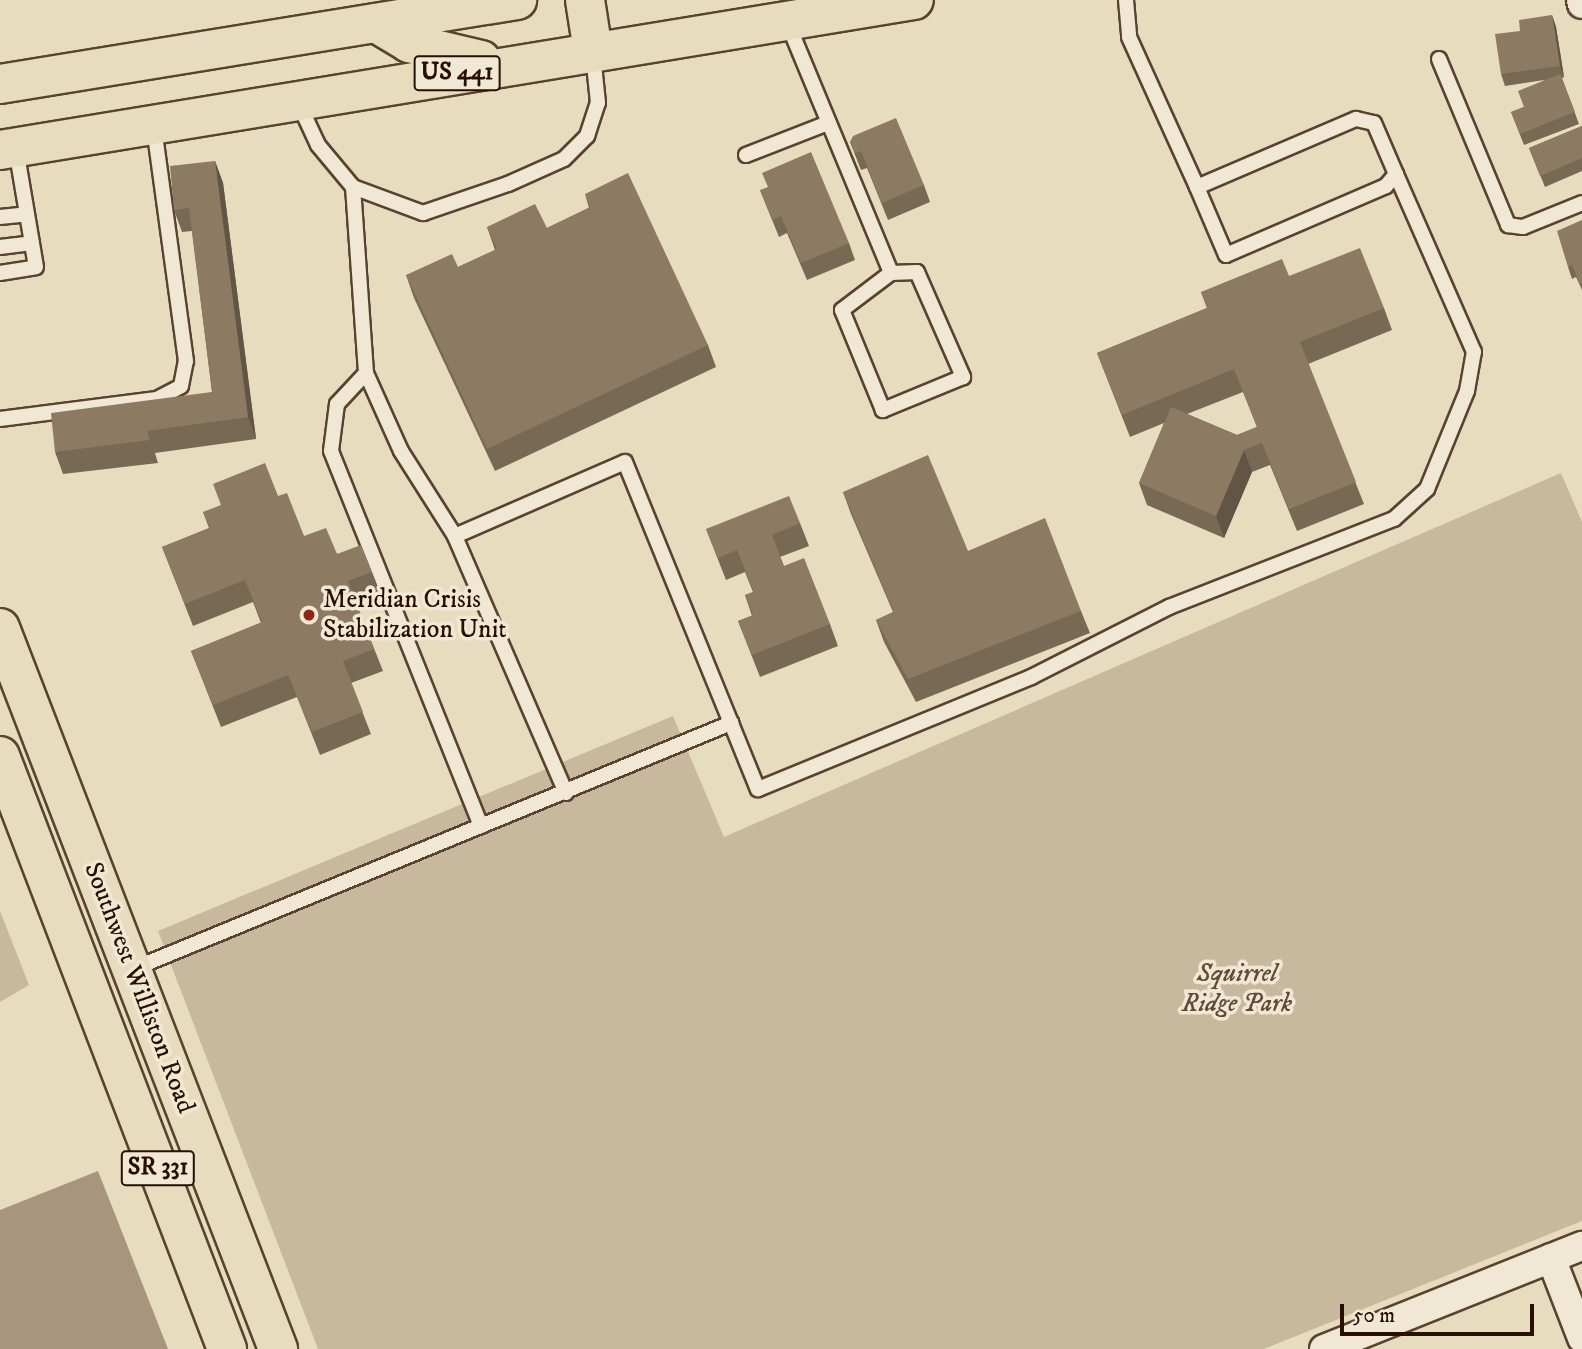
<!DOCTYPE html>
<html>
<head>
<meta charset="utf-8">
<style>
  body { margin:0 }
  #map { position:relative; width:1582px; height:1349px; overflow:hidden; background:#e8dcbe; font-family:"IM FELL DW Pica",serif }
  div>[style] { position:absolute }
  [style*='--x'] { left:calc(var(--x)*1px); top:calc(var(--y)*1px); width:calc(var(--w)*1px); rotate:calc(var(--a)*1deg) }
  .green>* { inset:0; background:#c8b99e }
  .water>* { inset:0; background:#a7967d }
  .roads { filter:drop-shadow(2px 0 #594230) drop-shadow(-2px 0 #594230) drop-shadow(0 2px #594230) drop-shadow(0 -2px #594230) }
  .service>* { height:14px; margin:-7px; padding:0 7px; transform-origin:7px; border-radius:7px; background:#f0e8d5 }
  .minor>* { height:28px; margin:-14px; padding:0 14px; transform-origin:14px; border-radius:14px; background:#f0e8d5 }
  .primary>* { height:38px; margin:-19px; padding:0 19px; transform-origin:19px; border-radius:19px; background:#e8dcbe }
  .trunk>* { height:38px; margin:-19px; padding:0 19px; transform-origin:19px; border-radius:19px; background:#e8dcbe }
  .wall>* { inset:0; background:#786955 }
  .shaded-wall>* { inset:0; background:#625545 }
  .building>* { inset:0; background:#8c7a63 }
  .dots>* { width:19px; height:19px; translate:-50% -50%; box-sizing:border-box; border:4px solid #f0e8d5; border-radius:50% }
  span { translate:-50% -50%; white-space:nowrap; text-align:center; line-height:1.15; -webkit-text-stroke:7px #f0e8d5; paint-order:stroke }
  .shield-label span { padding:2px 5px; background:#f0e8d5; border:2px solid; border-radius:5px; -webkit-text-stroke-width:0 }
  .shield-label { font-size:24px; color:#290f00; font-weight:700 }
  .poi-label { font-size:26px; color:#290f00 }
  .left { translate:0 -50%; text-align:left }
  .park-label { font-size:26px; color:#614a37; font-style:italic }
  .street-label { font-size:26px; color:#290f00 }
  .scale { position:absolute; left:1340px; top:1304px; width:194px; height:32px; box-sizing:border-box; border:4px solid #290f00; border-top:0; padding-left:9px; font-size:21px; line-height:24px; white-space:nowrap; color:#290f00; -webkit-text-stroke:5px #f0e8d5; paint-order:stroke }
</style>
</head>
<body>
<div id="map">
  <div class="green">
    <i style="clip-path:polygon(1561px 473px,1582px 522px,1582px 1221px,1264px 1349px,318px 1349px,158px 931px,673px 716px,724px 837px)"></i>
    <i style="clip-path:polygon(0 911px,29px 985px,0 1002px)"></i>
  </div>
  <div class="water">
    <i style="clip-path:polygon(98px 1171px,168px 1349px,0 1349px,0 1210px)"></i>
  </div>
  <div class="roads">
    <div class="service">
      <i style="--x:1126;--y:0;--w:37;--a:85"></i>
      <i style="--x:1129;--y:37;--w:165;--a:65.6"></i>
      <i style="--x:1197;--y:187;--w:173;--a:-23.2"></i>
      <i style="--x:1356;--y:119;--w:18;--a:13"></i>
      <i style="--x:1374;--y:123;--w:56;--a:66.7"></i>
      <i style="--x:1396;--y:174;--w:16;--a:130"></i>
      <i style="--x:1386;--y:186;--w:174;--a:156.7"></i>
      <i style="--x:1226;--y:255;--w:74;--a:-113.1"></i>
      <i style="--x:788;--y:24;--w:269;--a:67.5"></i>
      <i style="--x:891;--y:273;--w:26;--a:-2"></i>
      <i style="--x:917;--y:272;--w:115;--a:66.3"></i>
      <i style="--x:963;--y:377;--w:87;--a:157.6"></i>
      <i style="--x:883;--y:410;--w:108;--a:-112.3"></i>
      <i style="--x:842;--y:310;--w:61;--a:-37.1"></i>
      <i style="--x:1439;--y:59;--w:180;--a:67.4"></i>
      <i style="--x:1508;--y:225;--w:15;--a:8"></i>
      <i style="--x:1523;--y:227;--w:64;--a:-22.1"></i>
      <i style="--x:299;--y:104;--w:45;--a:65.1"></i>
      <i style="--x:318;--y:145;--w:55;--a:50.2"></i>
      <i style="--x:353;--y:187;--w:186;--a:86"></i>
      <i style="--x:366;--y:373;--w:42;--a:133.1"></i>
      <i style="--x:337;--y:404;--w:47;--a:97.3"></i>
      <i style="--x:331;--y:451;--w:404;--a:68.2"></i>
      <i style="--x:746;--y:155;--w:88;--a:-21.3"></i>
      <i style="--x:353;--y:187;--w:75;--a:20.4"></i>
      <i style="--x:423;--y:213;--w:90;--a:-18.8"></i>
      <i style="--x:508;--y:184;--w:61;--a:-24.1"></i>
      <i style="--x:564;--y:159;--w:33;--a:-45"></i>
      <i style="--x:587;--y:136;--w:35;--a:-72"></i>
      <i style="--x:598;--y:103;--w:48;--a:-95.9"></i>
      <i style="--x:0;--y:217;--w:27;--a:-6"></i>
      <i style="--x:0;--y:247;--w:32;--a:-7"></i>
      <i style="--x:0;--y:273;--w:36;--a:-9"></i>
      <i style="--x:36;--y:267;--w:120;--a:-99.6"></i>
      <i style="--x:366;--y:373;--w:85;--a:65.8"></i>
      <i style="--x:401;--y:451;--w:101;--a:57.6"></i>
      <i style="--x:0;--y:419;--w:158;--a:-7.3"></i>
      <i style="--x:157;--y:399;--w:27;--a:-28"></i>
      <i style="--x:181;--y:386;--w:25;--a:-79"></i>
      <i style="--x:186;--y:361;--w:235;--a:-97.8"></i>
      <i style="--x:566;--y:793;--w:280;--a:-113.4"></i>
      <i style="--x:455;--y:536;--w:185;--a:-23.5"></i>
      <i style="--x:625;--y:462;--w:353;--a:67.9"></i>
      <i style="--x:758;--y:789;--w:295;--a:-22.3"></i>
      <i style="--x:1031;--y:677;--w:155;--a:-26.9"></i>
      <i style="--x:1169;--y:607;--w:242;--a:-21.4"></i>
      <i style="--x:1394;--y:519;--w:45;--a:-42.3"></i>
      <i style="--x:1427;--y:489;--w:106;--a:-67.8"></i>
      <i style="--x:1467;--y:391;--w:40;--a:-80"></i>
      <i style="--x:1474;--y:352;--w:194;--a:-113.7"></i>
      <i style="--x:133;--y:969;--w:647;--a:-22.36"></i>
    </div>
    <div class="minor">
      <i style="--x:1581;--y:0;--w:4;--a:76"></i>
      <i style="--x:1551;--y:1258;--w:86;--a:68.8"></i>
      <i style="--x:1324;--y:1349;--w:278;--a:-21.8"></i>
    </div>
    <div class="primary">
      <i style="--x:585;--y:0;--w:52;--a:81.1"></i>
      <i style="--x:376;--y:23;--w:39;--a:31"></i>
      <i style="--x:409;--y:43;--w:74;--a:13.3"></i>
      <i style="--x:0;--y:84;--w:524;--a:-9.23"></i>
      <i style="--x:0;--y:150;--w:926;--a:-9.32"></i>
    </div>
    <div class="trunk">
      <i style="--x:0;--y:628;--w:773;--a:68.91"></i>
      <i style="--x:0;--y:756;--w:635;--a:69.05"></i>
    </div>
  </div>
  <div class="wall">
    <i style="clip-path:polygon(1552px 15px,1556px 27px,1564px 77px,1562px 78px,1579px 124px,1524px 145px,1511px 112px,1524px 107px,1544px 80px,1505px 86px,1501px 74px,1520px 31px)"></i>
    <i style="clip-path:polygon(1582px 126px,1582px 171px,1545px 187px,1529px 148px)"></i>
    <i style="clip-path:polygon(850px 142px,924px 185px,930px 202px,888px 220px,867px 168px,861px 170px)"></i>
    <i style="clip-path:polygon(215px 161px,223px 183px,256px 439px,155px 453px,158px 463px,63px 474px,55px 452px,212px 392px,192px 231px,182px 232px,174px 210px)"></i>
    <i style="clip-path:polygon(760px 190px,849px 243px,855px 260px,807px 280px,787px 233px,779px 237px)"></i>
    <i style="clip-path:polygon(585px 194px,708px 345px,716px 367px,495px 471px,414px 298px,406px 275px,458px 267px,495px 250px,487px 227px,547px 228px,589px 208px)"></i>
    <i style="clip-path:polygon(1582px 220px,1582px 290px,1576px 277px,1572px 279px,1568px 267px)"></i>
    <i style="clip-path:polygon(evenodd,1289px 276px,1384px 308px,1392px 330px,1308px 364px,1364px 504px,1297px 531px,1270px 465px,1252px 472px,1224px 538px,1147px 505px,1139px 483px,1164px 423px,1130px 437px,1097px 353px,1207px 308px,1201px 292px,1289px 276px,1243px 392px,1257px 427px,1237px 435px,1187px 414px,1243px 392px)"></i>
    <i style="clip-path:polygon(843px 492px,968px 551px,1081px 611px,1090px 633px,916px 702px,884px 642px,876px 620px,893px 612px,851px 514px)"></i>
    <i style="clip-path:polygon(278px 496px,304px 536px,372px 572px,380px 594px,356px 603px,383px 671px,351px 683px,371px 734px,320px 755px,297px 697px,221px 727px,191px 651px,261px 623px,253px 602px,193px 626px,162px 547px,209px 528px,203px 512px)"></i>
    <i style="clip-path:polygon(800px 523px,809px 546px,780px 557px,784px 566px,830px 624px,838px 646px,760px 677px,738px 621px,752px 616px,745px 595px,753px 592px,745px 572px,726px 580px,706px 529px)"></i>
  </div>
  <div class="shaded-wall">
    <i style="clip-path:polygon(1552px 15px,1556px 27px,1564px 77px,1560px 66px)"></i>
    <i style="clip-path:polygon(215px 161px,223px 183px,256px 439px,248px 417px)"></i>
    <i style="clip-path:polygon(1244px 450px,1252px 472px,1224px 538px,1216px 516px)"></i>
  </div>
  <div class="building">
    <i style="clip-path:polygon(1552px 15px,1560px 66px,1501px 74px,1495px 34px,1520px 31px,1519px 20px)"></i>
    <i style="clip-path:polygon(1560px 74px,1575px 112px,1520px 134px,1511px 112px,1524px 107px,1518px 91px)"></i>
    <i style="clip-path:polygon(896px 118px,924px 185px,882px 203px,861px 151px,855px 153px,850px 142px,853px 136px)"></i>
    <i style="clip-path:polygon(1582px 126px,1582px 158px,1540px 176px,1529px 148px)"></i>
    <i style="clip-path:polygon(811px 152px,849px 243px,801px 263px,781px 216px,772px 220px,760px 190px,768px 187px,762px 173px)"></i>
    <i style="clip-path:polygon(215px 161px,248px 417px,147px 431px,150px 440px,55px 452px,51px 413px,212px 392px,189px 208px,174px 210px,170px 166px)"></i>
    <i style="clip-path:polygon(628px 173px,708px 345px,487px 449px,406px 275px,452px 254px,458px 267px,497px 249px,487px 227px,535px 204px,547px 228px,590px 207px,585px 194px)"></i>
    <i style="clip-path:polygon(1582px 220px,1582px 283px,1580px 284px,1572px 265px,1568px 267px,1557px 231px)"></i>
    <i style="clip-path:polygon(1360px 248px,1384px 308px,1300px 342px,1356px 482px,1289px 509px,1262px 443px,1244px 450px,1216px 516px,1139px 483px,1171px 407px,1237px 435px,1257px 427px,1234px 369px,1122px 415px,1097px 353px,1207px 308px,1201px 292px,1282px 259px,1289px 276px)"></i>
    <i style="clip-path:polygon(928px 455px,968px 551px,1045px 518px,1081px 611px,908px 679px,876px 620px,894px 612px,843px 492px)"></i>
    <i style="clip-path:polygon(265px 463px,278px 496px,287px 493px,304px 536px,326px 528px,337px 554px,361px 545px,372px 572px,348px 581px,374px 649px,343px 661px,363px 712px,312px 732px,288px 675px,213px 705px,191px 651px,262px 622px,245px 580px,185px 604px,162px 547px,210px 528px,203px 512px,221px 505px,213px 484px)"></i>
    <i style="clip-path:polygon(789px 496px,800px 523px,772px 535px,784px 566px,804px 558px,830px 624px,752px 655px,738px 621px,753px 615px,745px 595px,754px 592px,737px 550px,718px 558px,706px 529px)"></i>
  </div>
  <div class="dots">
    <i style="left:309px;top:615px;background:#8f2418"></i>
  </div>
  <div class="shield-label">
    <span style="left:457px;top:73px">US 441</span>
    <span style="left:158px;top:1168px">SR 331</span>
  </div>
  <div class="poi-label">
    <span class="left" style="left:323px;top:615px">Meridian Crisis<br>Stabilization Unit</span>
  </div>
  <div class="park-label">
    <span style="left:1237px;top:989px">Squirrel<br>Ridge Park</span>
  </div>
  <div class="street-label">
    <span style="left:139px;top:988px;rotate:69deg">Southwest Williston Road</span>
  </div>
  <div class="scale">50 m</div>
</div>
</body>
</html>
